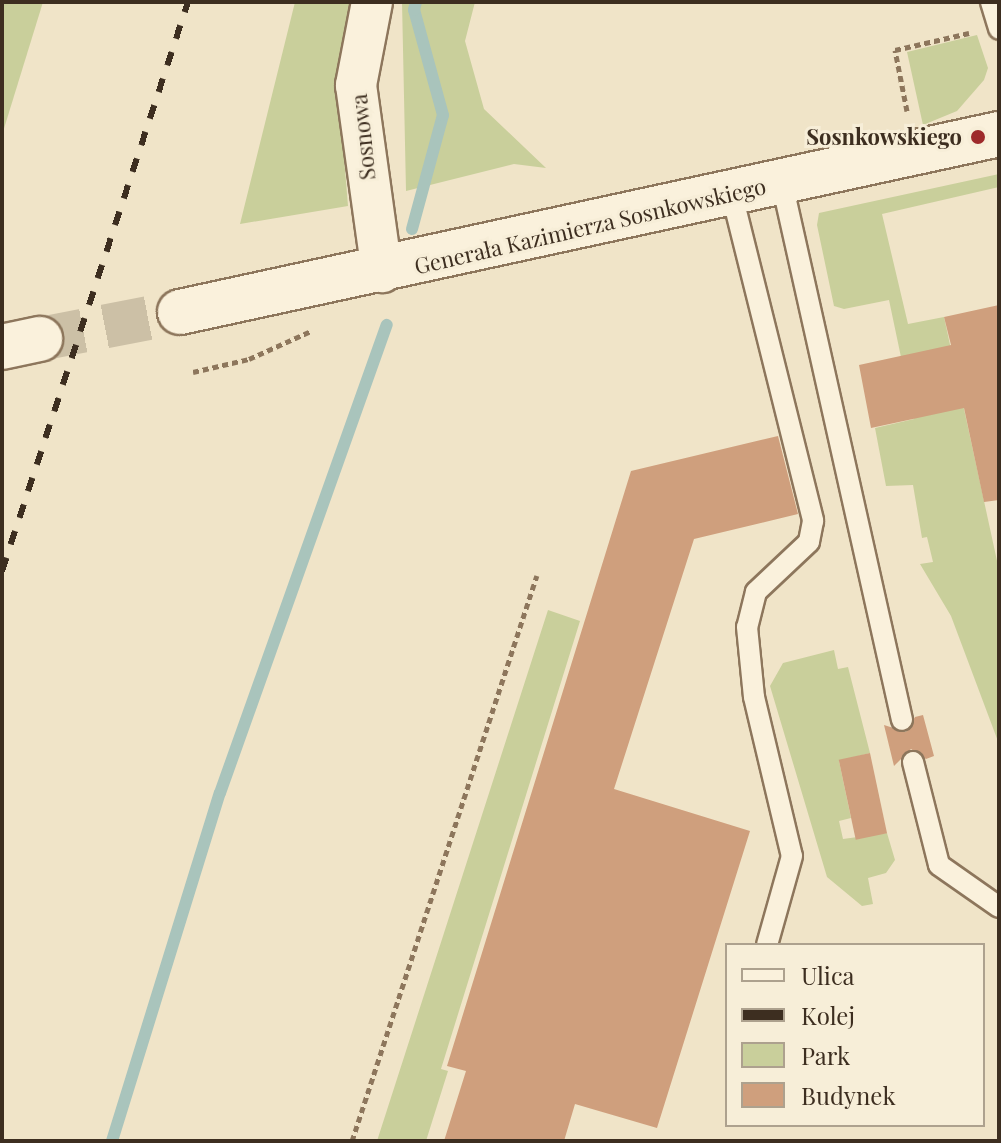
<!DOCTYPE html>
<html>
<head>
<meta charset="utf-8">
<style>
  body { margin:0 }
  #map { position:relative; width:1001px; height:1143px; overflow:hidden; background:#f0e4c8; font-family:"Playfair Display",serif }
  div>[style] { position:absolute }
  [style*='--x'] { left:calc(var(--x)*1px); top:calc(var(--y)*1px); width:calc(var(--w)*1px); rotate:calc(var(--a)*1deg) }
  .green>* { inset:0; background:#c9cf9b }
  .stream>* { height:12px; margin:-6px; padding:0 6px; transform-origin:6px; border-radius:6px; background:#a9c4bc }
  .building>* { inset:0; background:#cf9f7d; transform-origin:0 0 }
  .secondary-tunnel>* { height:44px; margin-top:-22px; transform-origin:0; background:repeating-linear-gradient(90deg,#ccc0a6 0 44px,transparent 0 66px) }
  .path>* { height:5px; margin-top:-2.5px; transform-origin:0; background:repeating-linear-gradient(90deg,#8d765c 0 6px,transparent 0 10px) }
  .roads { filter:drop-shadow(2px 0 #8d765c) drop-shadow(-2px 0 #8d765c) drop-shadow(0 2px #8d765c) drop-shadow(0 -2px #8d765c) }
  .lane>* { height:20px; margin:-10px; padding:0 10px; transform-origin:10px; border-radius:10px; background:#faf1dc }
  .street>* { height:40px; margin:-20px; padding:0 20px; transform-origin:20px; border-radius:20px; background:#faf1dc }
  .secondary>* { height:44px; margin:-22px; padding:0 22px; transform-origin:22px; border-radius:22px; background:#faf1dc }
  .rail>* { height:6px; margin-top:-3px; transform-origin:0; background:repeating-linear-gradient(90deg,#3d2e20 0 14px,transparent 0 28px) }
  .dots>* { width:22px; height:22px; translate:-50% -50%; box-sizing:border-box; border:4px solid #f7eed8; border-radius:50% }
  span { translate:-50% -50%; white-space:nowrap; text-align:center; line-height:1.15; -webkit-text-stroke:6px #f7eed8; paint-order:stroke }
  .street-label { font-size:22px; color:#3d2e20 }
  .poi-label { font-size:22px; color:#3d2e20; font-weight:700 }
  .right { translate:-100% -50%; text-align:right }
  .frame { position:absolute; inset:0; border:4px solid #3d2e20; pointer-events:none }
  .legend { position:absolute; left:725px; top:943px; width:260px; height:184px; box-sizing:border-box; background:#f7eed8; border:2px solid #ada18e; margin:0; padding:10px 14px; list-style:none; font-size:24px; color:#3d2e20 }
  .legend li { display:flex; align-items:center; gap:16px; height:40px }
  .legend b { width:40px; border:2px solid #ada18e }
</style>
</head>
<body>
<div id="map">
  <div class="green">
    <i style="clip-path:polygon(2px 2px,43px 2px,2px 135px)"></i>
    <i style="clip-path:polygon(295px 2px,357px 2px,338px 83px,348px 206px,240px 224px)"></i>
    <i style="clip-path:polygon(402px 2px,475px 2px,465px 41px,484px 109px,546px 168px,514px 164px,406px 191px)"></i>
    <i style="clip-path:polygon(977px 35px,988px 68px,984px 80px,957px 111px,923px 125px,907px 52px)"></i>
    <i style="clip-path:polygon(999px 174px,999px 187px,882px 214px,908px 324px,944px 317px,999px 570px,999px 744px,951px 616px,920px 564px,933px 562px,927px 537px,922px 538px,913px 485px,886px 486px,875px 428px,914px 419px,889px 300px,844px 309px,834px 306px,817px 225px,819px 213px)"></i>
    <i style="clip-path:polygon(548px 610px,580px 621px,441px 1069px,448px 1071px,426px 1141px,377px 1141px)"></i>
    <i style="clip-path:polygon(834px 650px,838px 669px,848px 667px,870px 753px,839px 761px,851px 818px,839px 821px,843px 839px,887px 833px,895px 860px,886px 873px,868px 878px,873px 904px,862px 906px,827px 877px,770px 686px,783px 663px)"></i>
  </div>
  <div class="stream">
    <i style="--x:412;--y:229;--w:118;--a:-74.8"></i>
    <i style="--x:443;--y:115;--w:109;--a:-105.4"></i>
    <i style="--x:414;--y:10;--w:8;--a:-76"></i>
    <i style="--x:112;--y:1141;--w:364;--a:-72.8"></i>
    <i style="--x:220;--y:793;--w:497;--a:-70.4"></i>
  </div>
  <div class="building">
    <i style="clip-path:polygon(999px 305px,999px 500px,984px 502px,964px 408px,871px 428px,859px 365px,951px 345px,944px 317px)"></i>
    <i style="clip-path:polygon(778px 436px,798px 514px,694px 539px,614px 789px,750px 831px,657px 1128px,575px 1104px,564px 1141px,444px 1141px,466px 1071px,447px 1066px,631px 471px)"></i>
    <i style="clip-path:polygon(923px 715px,934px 756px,926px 759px,911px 749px,894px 766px,884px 725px,906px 732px,915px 717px)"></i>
    <i style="left:870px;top:753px;width:82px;height:32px;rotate:78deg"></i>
  </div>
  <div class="secondary-tunnel">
    <i style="--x:40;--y:339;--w:143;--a:-10.9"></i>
  </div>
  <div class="path">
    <i style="--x:907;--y:111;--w:62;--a:-101.1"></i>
    <i style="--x:895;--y:50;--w:76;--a:-12.9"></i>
    <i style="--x:193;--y:372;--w:57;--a:-13.1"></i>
    <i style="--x:249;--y:359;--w:68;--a:-24.3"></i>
    <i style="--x:352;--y:1141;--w:595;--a:-71.9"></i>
  </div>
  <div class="roads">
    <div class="lane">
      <i style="--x:991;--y:2;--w:28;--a:73"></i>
      <i style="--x:782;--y:183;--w:550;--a:77.4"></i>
      <i style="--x:732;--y:195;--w:336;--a:76"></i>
      <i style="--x:813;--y:521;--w:21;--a:101"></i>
      <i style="--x:809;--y:542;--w:73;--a:136.7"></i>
      <i style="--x:756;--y:592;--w:36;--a:104"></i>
      <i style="--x:747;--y:627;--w:70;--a:84.3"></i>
      <i style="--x:754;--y:697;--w:163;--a:76.6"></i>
      <i style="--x:792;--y:856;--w:92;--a:105.7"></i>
      <i style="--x:913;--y:762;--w:106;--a:75.8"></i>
      <i style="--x:939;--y:865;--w:73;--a:35"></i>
    </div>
    <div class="street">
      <i style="--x:372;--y:2;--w:85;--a:100.9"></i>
      <i style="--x:356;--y:85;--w:189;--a:82.1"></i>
    </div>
    <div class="secondary">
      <i style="--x:180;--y:312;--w:838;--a:-12.26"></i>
      <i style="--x:2;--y:347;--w:39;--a:-12"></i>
    </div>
  </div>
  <div class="rail">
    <i style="--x:2;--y:571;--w:599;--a:-71.9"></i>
  </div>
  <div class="dots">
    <i style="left:978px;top:137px;background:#9e2a2b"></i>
  </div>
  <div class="street-label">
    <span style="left:363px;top:137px;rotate:-96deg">Sosnowa</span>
    <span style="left:590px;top:226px;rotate:-13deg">Generała Kazimierza Sosnkowskiego</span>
  </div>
  <div class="poi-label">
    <span class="right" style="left:962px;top:137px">Sosnkowskiego</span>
  </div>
  <div class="frame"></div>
  <ul class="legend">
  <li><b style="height:10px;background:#faf1dc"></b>Ulica</li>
  <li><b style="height:10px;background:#3d2e20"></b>Kolej</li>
  <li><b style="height:22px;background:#c9cf9b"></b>Park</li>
  <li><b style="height:22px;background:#cf9f7d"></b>Budynek</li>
  </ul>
</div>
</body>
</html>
